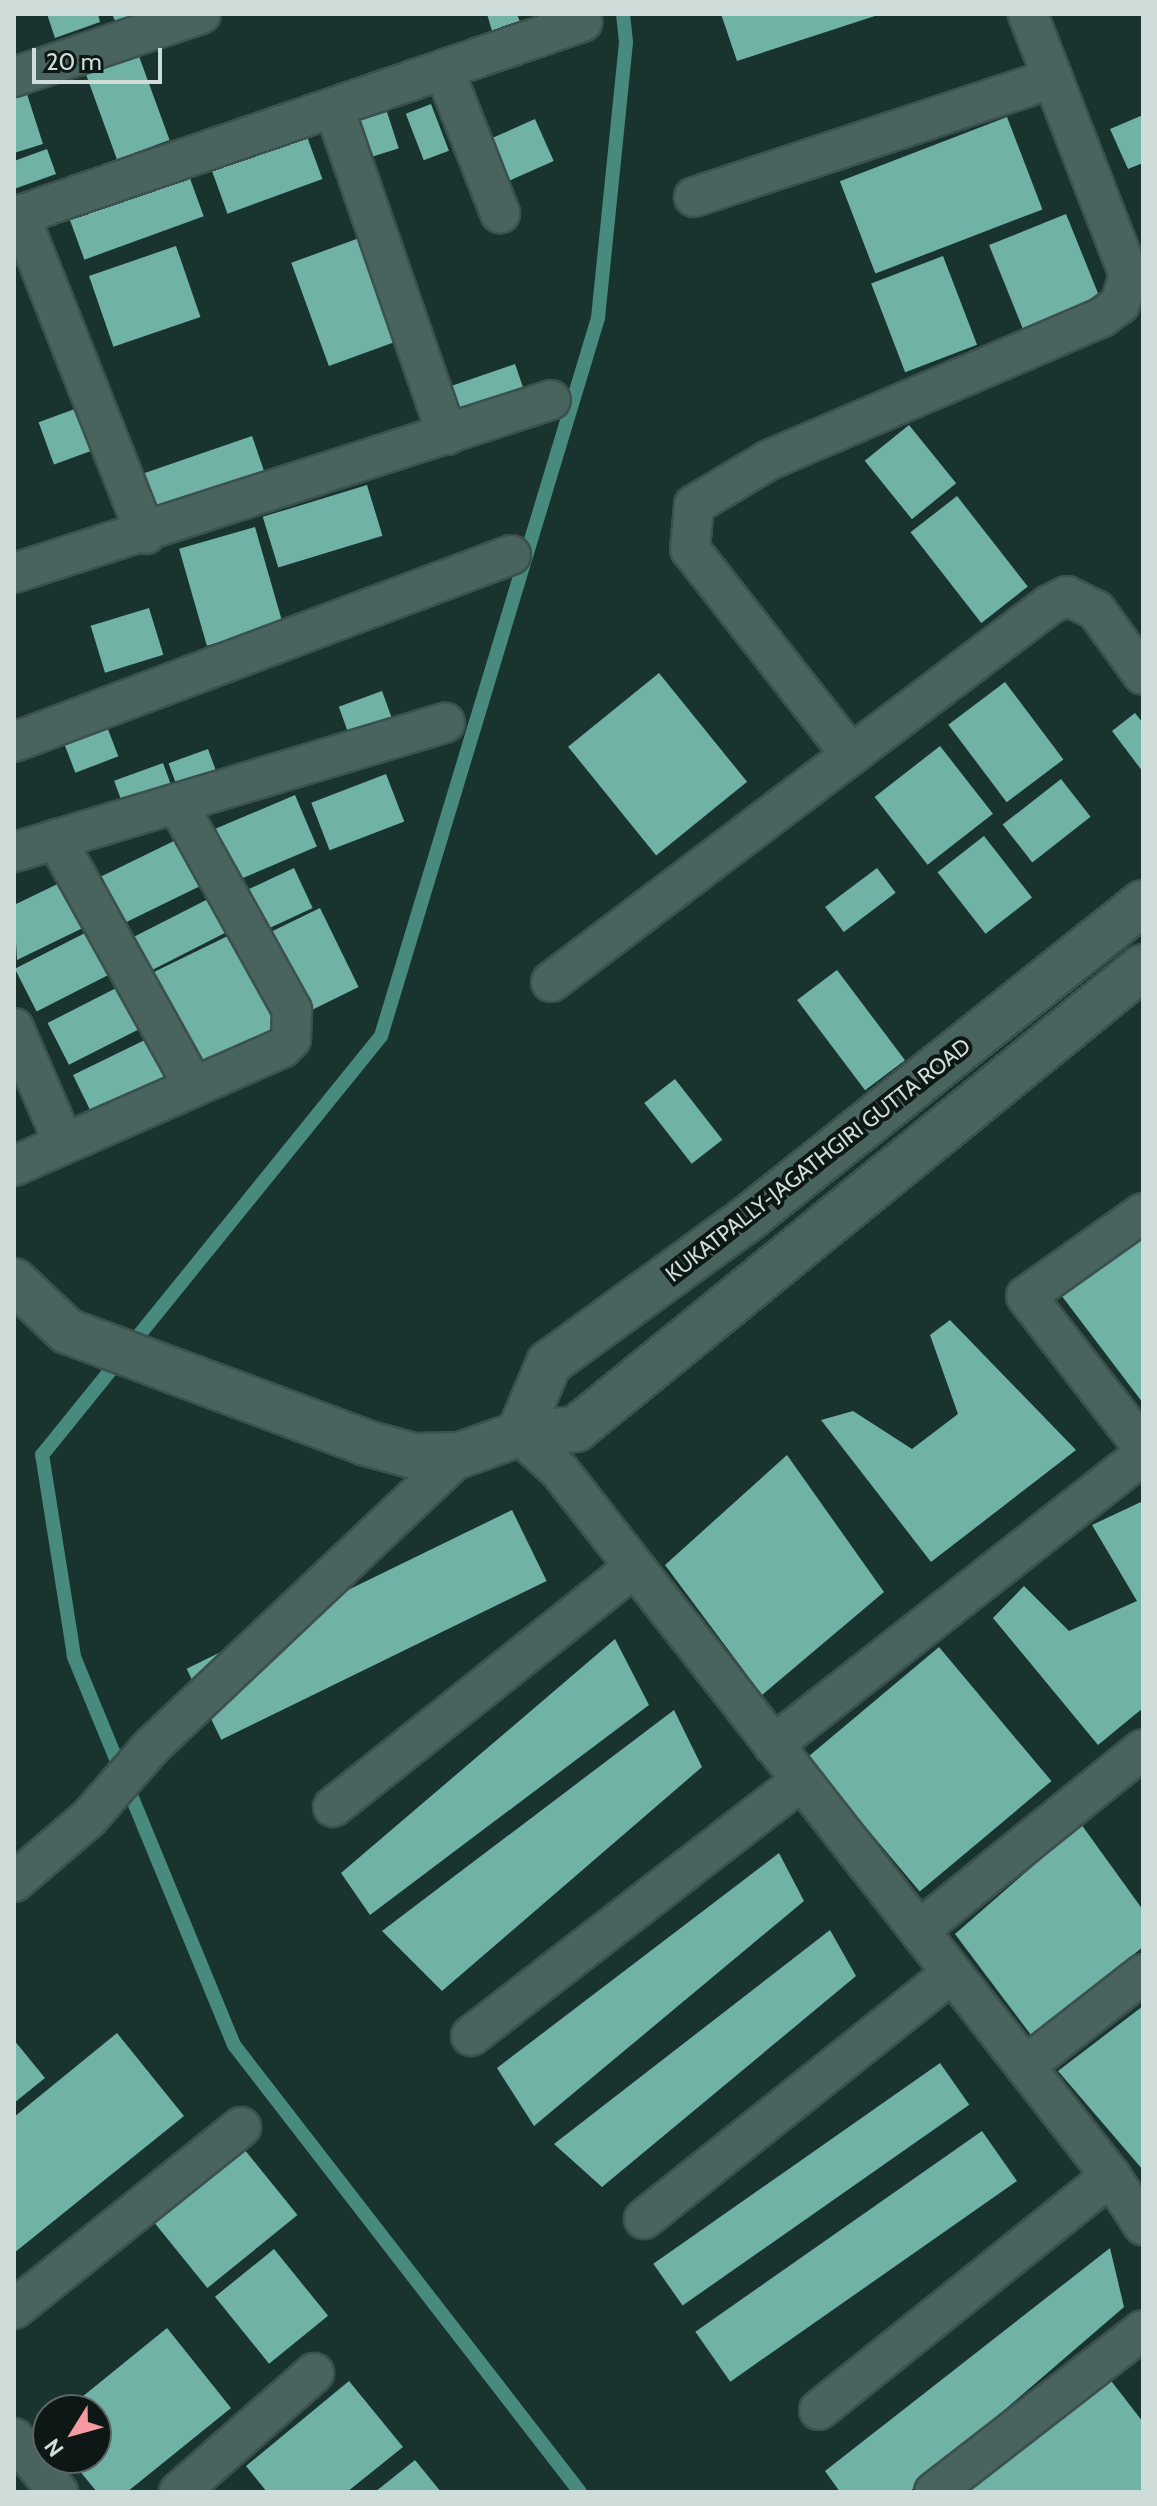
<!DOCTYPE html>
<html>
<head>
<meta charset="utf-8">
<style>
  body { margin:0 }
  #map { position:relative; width:1157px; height:2506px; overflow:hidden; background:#19332f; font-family:Cabin,sans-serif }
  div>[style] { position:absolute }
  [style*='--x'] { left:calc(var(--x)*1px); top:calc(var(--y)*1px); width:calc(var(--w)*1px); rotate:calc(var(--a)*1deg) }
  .stream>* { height:14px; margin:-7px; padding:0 7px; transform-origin:7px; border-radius:7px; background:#488a7e }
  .building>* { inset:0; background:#70b2a6; transform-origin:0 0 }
  .roads { filter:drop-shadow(2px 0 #3b514d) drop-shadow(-2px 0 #3b514d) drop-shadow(0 2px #3b514d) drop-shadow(0 -2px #3b514d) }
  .street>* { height:38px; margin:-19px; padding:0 19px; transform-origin:19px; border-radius:19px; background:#49645f }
  .secondary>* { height:44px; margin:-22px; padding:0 22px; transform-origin:22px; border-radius:22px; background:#49645f }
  span { translate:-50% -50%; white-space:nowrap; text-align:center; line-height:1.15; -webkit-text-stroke:8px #0d1816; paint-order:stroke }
  .street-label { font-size:22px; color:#ceddd9 }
  .frame { position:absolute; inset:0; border:16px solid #ceddd9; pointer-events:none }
  .north { position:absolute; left:32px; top:2394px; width:80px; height:80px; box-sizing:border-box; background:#0d1816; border:2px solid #5a6764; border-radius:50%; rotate:233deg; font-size:22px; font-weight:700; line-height:32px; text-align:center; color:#ceddd9 }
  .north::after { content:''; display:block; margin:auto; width:28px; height:36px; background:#f49aa0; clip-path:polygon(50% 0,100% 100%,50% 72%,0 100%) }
  .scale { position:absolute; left:32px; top:48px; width:130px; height:36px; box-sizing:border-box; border:4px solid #ceddd9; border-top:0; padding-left:10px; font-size:24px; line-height:28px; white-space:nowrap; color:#ceddd9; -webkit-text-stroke:6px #0d1816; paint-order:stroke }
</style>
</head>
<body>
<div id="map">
  <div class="stream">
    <i style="--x:580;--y:2492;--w:565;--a:-127.74"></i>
    <i style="--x:234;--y:2045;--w:421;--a:-112.4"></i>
    <i style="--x:74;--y:1656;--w:204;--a:-99"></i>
    <i style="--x:42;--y:1455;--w:539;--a:-51.02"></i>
    <i style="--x:381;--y:1036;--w:750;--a:-73.18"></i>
    <i style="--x:598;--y:318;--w:277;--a:-84.2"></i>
    <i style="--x:626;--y:42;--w:28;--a:-96"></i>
  </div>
  <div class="building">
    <i style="clip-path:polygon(47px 14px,98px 14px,100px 22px,55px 38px)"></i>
    <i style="clip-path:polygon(112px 14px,139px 14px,116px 23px)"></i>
    <i style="clip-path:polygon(487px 14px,517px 14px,520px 22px,492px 31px)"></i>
    <i style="clip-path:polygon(721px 14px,877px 14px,878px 15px,737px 61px)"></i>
    <i style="left:136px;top:48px;width:98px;height:56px;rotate:70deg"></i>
    <i style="clip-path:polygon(26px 91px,43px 144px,14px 153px,14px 95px)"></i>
    <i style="left:431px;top:104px;width:50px;height:27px;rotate:69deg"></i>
    <i style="left:387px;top:112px;width:38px;height:42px;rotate:72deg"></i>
    <i style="clip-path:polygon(1143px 115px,1143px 163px,1128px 169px,1110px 129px)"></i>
    <i style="left:1007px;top:117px;width:99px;height:179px;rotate:69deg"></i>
    <i style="left:535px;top:119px;width:46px;height:58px;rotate:66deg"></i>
    <i style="left:306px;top:134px;width:48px;height:101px;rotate:70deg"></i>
    <i style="clip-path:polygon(47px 149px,56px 174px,14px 189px,14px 161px)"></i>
    <i style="left:188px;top:173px;width:46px;height:127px;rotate:70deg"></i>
    <i style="left:1066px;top:214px;width:90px;height:83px;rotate:68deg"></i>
    <i style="left:373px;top:233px;width:110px;height:87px;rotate:70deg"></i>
    <i style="left:176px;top:246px;width:75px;height:92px;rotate:71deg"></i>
    <i style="left:943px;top:256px;width:95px;height:77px;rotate:69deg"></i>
    <i style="left:515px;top:364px;width:36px;height:76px;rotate:71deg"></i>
    <i style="left:94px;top:402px;width:45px;height:59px;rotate:70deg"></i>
    <i style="left:909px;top:425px;width:75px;height:57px;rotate:51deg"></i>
    <i style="left:252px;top:436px;width:49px;height:115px;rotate:71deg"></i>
    <i style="left:367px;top:485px;width:53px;height:109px;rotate:73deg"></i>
    <i style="left:957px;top:496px;width:115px;height:59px;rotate:52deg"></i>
    <i style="left:255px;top:527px;width:101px;height:79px;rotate:74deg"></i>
    <i style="left:149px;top:608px;width:49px;height:61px;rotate:73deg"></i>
    <i style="left:659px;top:673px;width:140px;height:117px;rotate:51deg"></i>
    <i style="left:1005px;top:682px;width:97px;height:71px;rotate:53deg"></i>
    <i style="left:382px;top:691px;width:38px;height:46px;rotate:70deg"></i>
    <i style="clip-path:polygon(1135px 713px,1143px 723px,1143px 772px,1112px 731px)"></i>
    <i style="left:104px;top:719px;width:40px;height:46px;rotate:69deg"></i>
    <i style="left:940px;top:746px;width:86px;height:83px;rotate:52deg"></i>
    <i style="left:208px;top:749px;width:30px;height:42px;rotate:70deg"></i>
    <i style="left:163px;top:763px;width:35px;height:52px;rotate:70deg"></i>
    <i style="left:386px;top:774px;width:51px;height:80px;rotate:69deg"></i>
    <i style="left:1061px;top:779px;width:48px;height:74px;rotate:52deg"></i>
    <i style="left:295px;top:795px;width:56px;height:89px;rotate:67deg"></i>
    <i style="left:984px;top:836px;width:78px;height:59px;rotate:52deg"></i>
    <i style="left:178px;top:839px;width:52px;height:85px;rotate:64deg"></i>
    <i style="left:294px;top:868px;width:44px;height:67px;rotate:65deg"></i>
    <i style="left:877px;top:868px;width:31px;height:65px;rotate:53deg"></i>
    <i style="clip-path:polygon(70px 878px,91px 924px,17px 960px,14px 905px)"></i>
    <i style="left:212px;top:897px;width:38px;height:87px;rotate:63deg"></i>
    <i style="left:320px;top:908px;width:88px;height:55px;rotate:64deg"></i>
    <i style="left:242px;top:929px;width:112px;height:98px;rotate:64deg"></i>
    <i style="left:87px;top:932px;width:48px;height:81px;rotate:63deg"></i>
    <i style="left:837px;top:970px;width:113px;height:50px;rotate:53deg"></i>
    <i style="left:126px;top:983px;width:47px;height:88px;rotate:63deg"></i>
    <i style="left:153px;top:1036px;width:46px;height:89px;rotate:64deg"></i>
    <i style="left:675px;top:1079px;width:77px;height:39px;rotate:52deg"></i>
    <i style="clip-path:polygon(1143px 1228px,1143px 1403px,1058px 1291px)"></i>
    <i style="clip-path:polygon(950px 1320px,1076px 1450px,931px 1562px,821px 1420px,853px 1411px,912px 1449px,958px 1414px,930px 1335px)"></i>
    <i style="clip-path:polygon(787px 1455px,884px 1592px,762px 1695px,665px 1565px)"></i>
    <i style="clip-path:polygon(1143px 1501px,1143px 1708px,1098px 1745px,993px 1618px,1024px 1586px,1069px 1631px,1137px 1601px,1092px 1525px)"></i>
    <i style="left:512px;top:1510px;width:79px;height:362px;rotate:64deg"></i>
    <i style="clip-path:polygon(615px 1639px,649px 1705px,370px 1915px,341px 1873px)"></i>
    <i style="left:939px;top:1647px;width:175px;height:172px;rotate:50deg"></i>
    <i style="clip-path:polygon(674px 1710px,702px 1767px,442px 1991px,382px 1931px)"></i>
    <i style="clip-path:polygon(1081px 1824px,1143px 1910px,1143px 1947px,1031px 2035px,955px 1934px)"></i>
    <i style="clip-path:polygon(779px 1853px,804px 1901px,534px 2126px,497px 2068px)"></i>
    <i style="clip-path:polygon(830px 1930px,856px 1976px,602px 2187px,554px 2144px)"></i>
    <i style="clip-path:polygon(1143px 2006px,1143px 2170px,1058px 2071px)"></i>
    <i style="clip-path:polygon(117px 2033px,184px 2116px,14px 2253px,14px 2117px)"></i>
    <i style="clip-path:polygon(14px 2040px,45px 2078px,14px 2103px)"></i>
    <i style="left:940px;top:2063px;width:51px;height:350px;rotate:55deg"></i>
    <i style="left:982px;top:2131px;width:61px;height:350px;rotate:55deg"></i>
    <i style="left:244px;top:2149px;width:85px;height:116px;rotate:51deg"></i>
    <i style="clip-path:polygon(1110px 2248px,1124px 2307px,909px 2492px,840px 2492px,825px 2471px)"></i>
    <i style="left:274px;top:2249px;width:86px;height:76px;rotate:51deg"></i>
    <i style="clip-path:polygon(167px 2328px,231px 2408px,127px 2492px,97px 2492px,69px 2458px,96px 2458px,96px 2410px,66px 2410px)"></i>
    <i style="clip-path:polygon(1105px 2373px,1143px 2422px,1143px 2492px,953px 2492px)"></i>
    <i style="clip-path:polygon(349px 2381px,403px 2447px,347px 2492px,267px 2492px,246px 2466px)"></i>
    <i style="clip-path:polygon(415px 2460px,441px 2492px,375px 2492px)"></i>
  </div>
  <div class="roads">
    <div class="street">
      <i style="--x:444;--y:70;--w:154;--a:68.6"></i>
      <i style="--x:14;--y:77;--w:197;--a:-18.6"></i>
      <i style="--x:334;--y:108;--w:346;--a:70.9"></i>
      <i style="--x:694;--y:197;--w:378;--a:-18.3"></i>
      <i style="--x:20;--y:216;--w:342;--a:68.4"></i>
      <i style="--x:14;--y:217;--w:601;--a:-18.95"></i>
      <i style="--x:14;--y:573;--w:564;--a:-17.86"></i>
      <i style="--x:14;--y:742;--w:531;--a:-20.62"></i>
      <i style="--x:851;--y:755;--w:261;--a:-128"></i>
      <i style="--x:690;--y:549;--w:44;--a:-84.8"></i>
      <i style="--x:694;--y:505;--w:87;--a:-31"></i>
      <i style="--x:769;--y:460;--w:362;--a:-23.2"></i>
      <i style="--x:1102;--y:317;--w:22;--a:-36"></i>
      <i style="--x:1120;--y:304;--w:30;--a:-73"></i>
      <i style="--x:1129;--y:275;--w:280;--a:-111.2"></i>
      <i style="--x:56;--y:839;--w:282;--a:60.9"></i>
      <i style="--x:14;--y:852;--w:450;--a:-16.7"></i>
      <i style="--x:551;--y:982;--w:625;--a:-37.13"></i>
      <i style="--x:1049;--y:605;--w:20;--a:-27"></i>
      <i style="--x:1067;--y:596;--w:32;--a:26"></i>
      <i style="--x:1096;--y:610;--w:80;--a:54.1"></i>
      <i style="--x:14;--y:1028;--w:123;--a:66.6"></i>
      <i style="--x:14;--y:1166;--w:293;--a:-23.8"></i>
      <i style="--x:282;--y:1048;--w:13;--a:-45"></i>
      <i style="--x:291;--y:1039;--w:29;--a:-88"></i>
      <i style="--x:292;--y:1010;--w:235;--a:-119.1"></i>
      <i style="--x:1143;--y:1213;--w:143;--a:144.6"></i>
      <i style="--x:1026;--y:1296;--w:191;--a:52.2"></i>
      <i style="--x:519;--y:1434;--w:54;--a:42"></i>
      <i style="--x:559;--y:1470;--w:896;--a:51.98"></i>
      <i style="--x:1111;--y:2176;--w:59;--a:56.9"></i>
      <i style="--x:773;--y:1745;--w:470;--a:-38.1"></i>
      <i style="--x:333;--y:1807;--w:384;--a:-38.5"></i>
      <i style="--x:14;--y:1882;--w:99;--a:-40.5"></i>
      <i style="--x:89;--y:1818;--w:94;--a:-48.9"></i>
      <i style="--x:151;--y:1747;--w:425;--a:-43.4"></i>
      <i style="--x:919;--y:1930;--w:288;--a:-38.9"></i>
      <i style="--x:471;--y:2036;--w:416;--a:-37.7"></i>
      <i style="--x:1025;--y:2066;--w:150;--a:-37.9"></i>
      <i style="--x:644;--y:2219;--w:394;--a:-38.6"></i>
      <i style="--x:14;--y:2309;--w:291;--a:-38.7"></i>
      <i style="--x:819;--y:2410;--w:374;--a:-38.7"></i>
      <i style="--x:14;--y:2438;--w:70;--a:50.8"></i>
      <i style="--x:179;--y:2492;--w:180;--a:-41.4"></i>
      <i style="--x:934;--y:2492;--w:264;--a:-37.8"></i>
    </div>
    <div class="secondary">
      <i style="--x:14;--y:1281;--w:73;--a:43.3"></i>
      <i style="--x:67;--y:1331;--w:319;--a:20.5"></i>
      <i style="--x:366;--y:1443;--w:50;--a:15.2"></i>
      <i style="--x:414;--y:1456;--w:46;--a:-1.2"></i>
      <i style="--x:460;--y:1455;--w:63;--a:-19.6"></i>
      <i style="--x:519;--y:1434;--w:57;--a:-5"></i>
      <i style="--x:576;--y:1429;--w:731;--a:-39.17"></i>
      <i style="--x:519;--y:1434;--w:77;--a:-67.1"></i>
      <i style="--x:549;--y:1363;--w:250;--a:-36"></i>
      <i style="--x:751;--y:1216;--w:502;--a:-38.61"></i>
    </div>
  </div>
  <div class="street-label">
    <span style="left:818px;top:1160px;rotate:-38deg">KUKATPALLY-JAGATHGIRI GUTTA ROAD</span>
  </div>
  <div class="frame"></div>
  <div class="north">N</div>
  <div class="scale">20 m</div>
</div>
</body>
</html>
